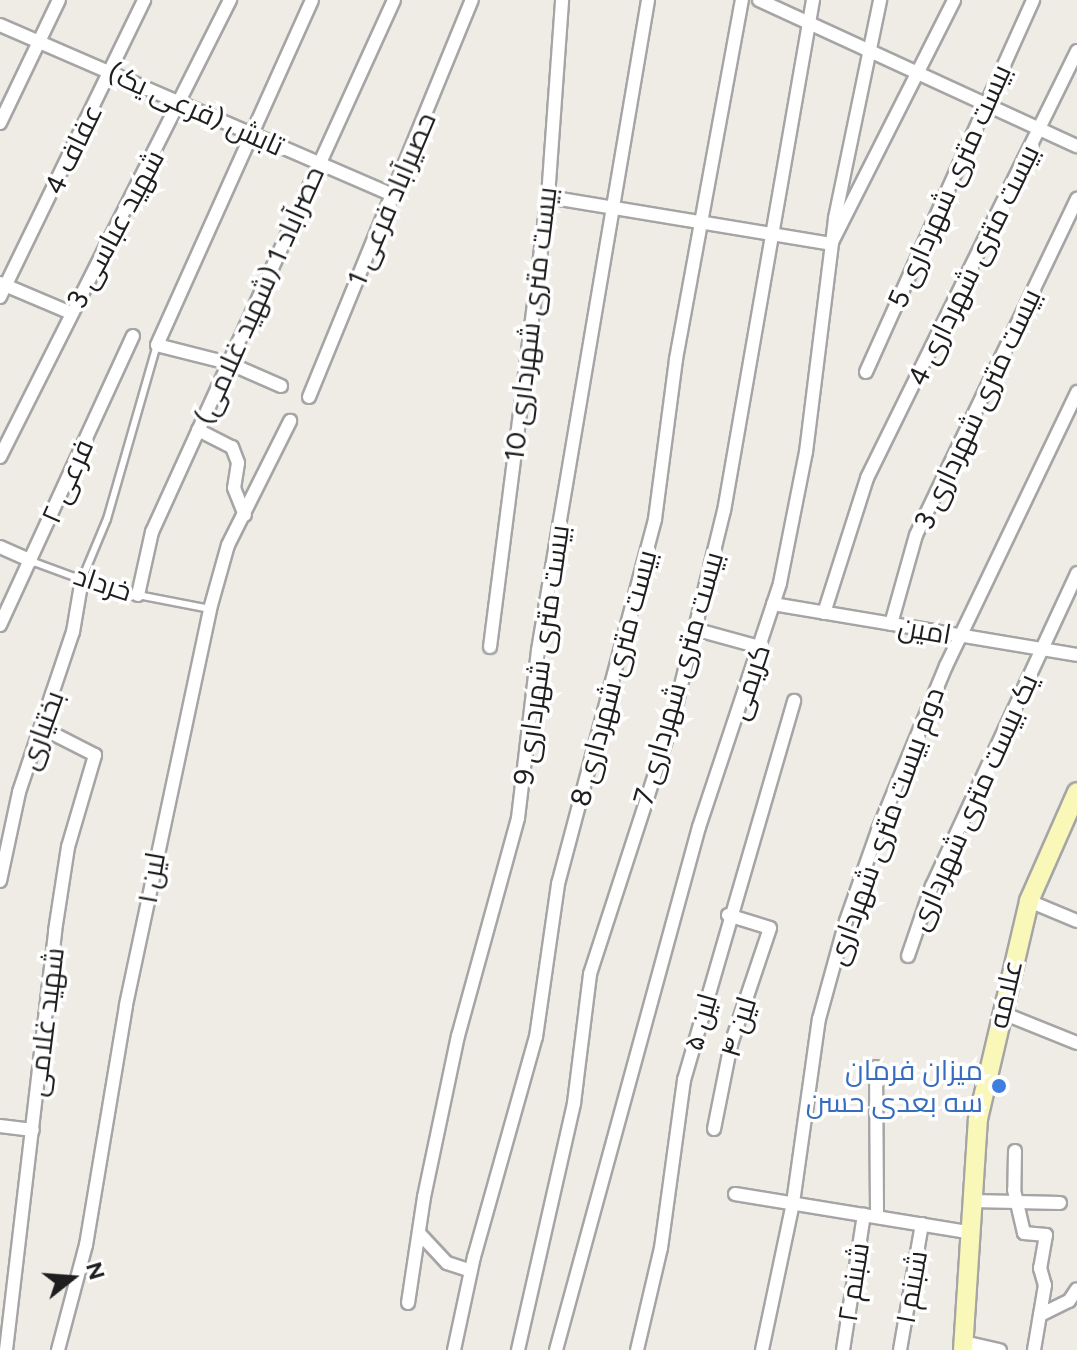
<!DOCTYPE html>
<html>
<head>
<meta charset="utf-8">
<style>
  body { margin:0 }
  #map { position:relative; width:1077px; height:1350px; overflow:hidden; background:#efebe5; font-family:Figtree,Cairo,sans-serif }
  div>[style] { position:absolute }
  [style*='--x'] { left:calc(var(--x)*1px); top:calc(var(--y)*1px); width:calc(var(--w)*1px); rotate:calc(var(--a)*1deg) }
  .roads { filter:drop-shadow(2px 0 #a5a5a5) drop-shadow(-2px 0 #a5a5a5) drop-shadow(0 2px #a5a5a5) drop-shadow(0 -2px #a5a5a5) }
  .lane>* { height:6px; margin:-3px; padding:0 3px; transform-origin:3px; border-radius:3px; background:#fff }
  .street>* { height:12px; margin:-6px; padding:0 6px; transform-origin:6px; border-radius:6px; background:#fff }
  .secondary>* { height:18px; margin:-9px; padding:0 9px; transform-origin:9px; border-radius:9px; background:#f9f8b9 }
  .dots>* { width:22px; height:22px; translate:-50% -50%; box-sizing:border-box; border:4px solid #fff; border-radius:50% }
  span { translate:-50% -50%; white-space:nowrap; text-align:center; line-height:1.15; -webkit-text-stroke:7px #fff; paint-order:stroke }
  .street-label { font-size:28px; color:#1e1e1e }
  .shop-label { font-size:28px; color:#366cbe }
  .right { translate:-100% -50%; text-align:right }
  .north { position:absolute; left:32px; top:1238px; width:80px; height:80px; -webkit-text-stroke:6px #fff; paint-order:stroke; rotate:73deg; font-size:22px; font-weight:700; line-height:32px; text-align:center; color:#1e1e1e }
  .north::after { content:''; display:block; margin:auto; width:28px; height:36px; background:#1e1e1e; clip-path:polygon(50% 0,100% 100%,50% 72%,0 100%) }
</style>
</head>
<body>
<div id="map">
  <div class="roads">
    <div class="lane">
      <i style="--x:31;--y:561;--w:81;--a:20.2"></i>
      <i style="--x:107;--y:589;--w:105;--a:11"></i>
      <i style="--x:82;--y:579;--w:65;--a:-67.4"></i>
      <i style="--x:107;--y:519;--w:181;--a:-74"></i>
    </div>
    <div class="street">
      <i style="--x:759;--y:0;--w:350;--a:24.7"></i>
      <i style="--x:0;--y:25;--w:426;--a:23.4"></i>
      <i style="--x:0;--y:123;--w:136;--a:-64.4"></i>
      <i style="--x:548;--y:197;--w:287;--a:9.4"></i>
      <i style="--x:831;--y:244;--w:273;--a:-63.2"></i>
      <i style="--x:0;--y:283;--w:77;--a:22.9"></i>
      <i style="--x:0;--y:297;--w:330;--a:-64.1"></i>
      <i style="--x:866;--y:372;--w:408;--a:-65.8"></i>
      <i style="--x:281;--y:386;--w:58;--a:-156.5"></i>
      <i style="--x:228;--y:363;--w:73;--a:-165.8"></i>
      <i style="--x:157;--y:345;--w:378;--a:-65.8"></i>
      <i style="--x:309;--y:397;--w:429;--a:-67.7"></i>
      <i style="--x:198;--y:430;--w:38;--a:27"></i>
      <i style="--x:232;--y:447;--w:17;--a:69"></i>
      <i style="--x:238;--y:463;--w:25;--a:99"></i>
      <i style="--x:234;--y:488;--w:29;--a:68"></i>
      <i style="--x:0;--y:457;--w:512;--a:-63.28"></i>
      <i style="--x:0;--y:547;--w:34;--a:24"></i>
      <i style="--x:138;--y:595;--w:65;--a:-77.5"></i>
      <i style="--x:152;--y:532;--w:584;--a:-65.54"></i>
      <i style="--x:773;--y:604;--w:308;--a:9.5"></i>
      <i style="--x:824;--y:613;--w:142;--a:-72.3"></i>
      <i style="--x:867;--y:478;--w:476;--a:-63.8"></i>
      <i style="--x:891;--y:624;--w:92;--a:-74.3"></i>
      <i style="--x:916;--y:535;--w:373;--a:-64.4"></i>
      <i style="--x:0;--y:625;--w:318;--a:-65.3"></i>
      <i style="--x:694;--y:629;--w:68;--a:15.3"></i>
      <i style="--x:490;--y:647;--w:454;--a:-82.7"></i>
      <i style="--x:548;--y:197;--w:197;--a:-85.9"></i>
      <i style="--x:0;--y:881;--w:91;--a:-77.9"></i>
      <i style="--x:19;--y:792;--w:169;--a:-71.4"></i>
      <i style="--x:73;--y:632;--w:54;--a:-80.4"></i>
      <i style="--x:1029;--y:901;--w:52;--a:22.6"></i>
      <i style="--x:908;--y:956;--w:74;--a:-71.1"></i>
      <i style="--x:932;--y:886;--w:345;--a:-65.1"></i>
      <i style="--x:1000;--y:1012;--w:83;--a:21.9"></i>
      <i style="--x:876;--y:1067;--w:150;--a:89.6"></i>
      <i style="--x:0;--y:1126;--w:33;--a:7"></i>
      <i style="--x:714;--y:1129;--w:87;--a:-78.7"></i>
      <i style="--x:731;--y:1044;--w:122;--a:-71.4"></i>
      <i style="--x:770;--y:928;--w:44;--a:-162.8"></i>
      <i style="--x:1015;--y:1151;--w:39;--a:91"></i>
      <i style="--x:1014;--y:1190;--w:44;--a:76.9"></i>
      <i style="--x:1024;--y:1233;--w:22;--a:5"></i>
      <i style="--x:1046;--y:1235;--w:34;--a:100"></i>
      <i style="--x:1040;--y:1268;--w:18;--a:74"></i>
      <i style="--x:1045;--y:1285;--w:66;--a:99.6"></i>
      <i style="--x:735;--y:1194;--w:240;--a:9.3"></i>
      <i style="--x:973;--y:1201;--w:87;--a:1.3"></i>
      <i style="--x:419;--y:1233;--w:41;--a:47"></i>
      <i style="--x:447;--y:1263;--w:25;--a:18"></i>
      <i style="--x:408;--y:1303;--w:107;--a:-81.4"></i>
      <i style="--x:424;--y:1197;--w:165;--a:-78.1"></i>
      <i style="--x:458;--y:1036;--w:226;--a:-74.6"></i>
      <i style="--x:518;--y:818;--w:169;--a:-83.2"></i>
      <i style="--x:538;--y:650;--w:659;--a:-80.39"></i>
      <i style="--x:1040;--y:1315;--w:32;--a:-26"></i>
      <i style="--x:1069;--y:1301;--w:14;--a:-56"></i>
      <i style="--x:964;--y:1342;--w:37;--a:13"></i>
      <i style="--x:6;--y:1350;--w:422;--a:-83.3"></i>
      <i style="--x:55;--y:931;--w:85;--a:-81.2"></i>
      <i style="--x:68;--y:847;--w:96;--a:-73.6"></i>
      <i style="--x:95;--y:755;--w:57;--a:-153"></i>
      <i style="--x:58;--y:1350;--w:109;--a:-75.1"></i>
      <i style="--x:86;--y:1245;--w:243;--a:-80.5"></i>
      <i style="--x:126;--y:1005;--w:405;--a:-78"></i>
      <i style="--x:210;--y:609;--w:66;--a:-74.3"></i>
      <i style="--x:228;--y:545;--w:139;--a:-63.4"></i>
      <i style="--x:454;--y:1350;--w:95;--a:-77.9"></i>
      <i style="--x:474;--y:1257;--w:229;--a:-74.3"></i>
      <i style="--x:536;--y:1037;--w:155;--a:-81.8"></i>
      <i style="--x:558;--y:884;--w:378;--a:-75.1"></i>
      <i style="--x:655;--y:519;--w:161;--a:-82.5"></i>
      <i style="--x:676;--y:359;--w:365;--a:-79.6"></i>
      <i style="--x:518;--y:1350;--w:253;--a:-77.2"></i>
      <i style="--x:574;--y:1103;--w:130;--a:-82.9"></i>
      <i style="--x:590;--y:974;--w:269;--a:-72"></i>
      <i style="--x:673;--y:718;--w:213;--a:-76.2"></i>
      <i style="--x:724;--y:511;--w:519;--a:-80.12"></i>
      <i style="--x:556;--y:1350;--w:542;--a:-74.71"></i>
      <i style="--x:699;--y:827;--w:257;--a:-71.6"></i>
      <i style="--x:780;--y:583;--w:134;--a:-78.8"></i>
      <i style="--x:806;--y:452;--w:236;--a:-82.9"></i>
      <i style="--x:835;--y:218;--w:223;--a:-78.3"></i>
      <i style="--x:637;--y:1350;--w:105;--a:-76.8"></i>
      <i style="--x:661;--y:1248;--w:170;--a:-82.2"></i>
      <i style="--x:684;--y:1080;--w:395;--a:-73.8"></i>
      <i style="--x:762;--y:1350;--w:150;--a:-78.1"></i>
      <i style="--x:793;--y:1203;--w:186;--a:-82"></i>
      <i style="--x:819;--y:1019;--w:102;--a:-74.6"></i>
      <i style="--x:846;--y:921;--w:96;--a:-70.6"></i>
      <i style="--x:878;--y:830;--w:178;--a:-67.5"></i>
      <i style="--x:946;--y:666;--w:304;--a:-64.4"></i>
      <i style="--x:843;--y:1350;--w:137;--a:-81.2"></i>
      <i style="--x:900;--y:1350;--w:128;--a:-80.1"></i>
    </div>
    <div class="secondary">
      <i style="--x:963;--y:1350;--w:231;--a:-86.3"></i>
      <i style="--x:978;--y:1119;--w:224;--a:-76.8"></i>
      <i style="--x:1029;--y:901;--w:119;--a:-66.2"></i>
    </div>
  </div>
  <div class="dots">
    <i style="left:999px;top:1086px;background:#3f7fe0"></i>
  </div>
  <div class="street-label">
    <span style="left:196px;top:109px;rotate:24deg">تابش (فرعی یک)</span>
    <span style="left:73px;top:149px;rotate:-64deg">عفاف 4</span>
    <span style="left:949px;top:186px;rotate:-66deg">بیست متری شهرداری 5</span>
    <span style="left:391px;top:199px;rotate:-67deg">حصیرآباد فرعی 1</span>
    <span style="left:115px;top:229px;rotate:-62deg">شهید عباسی 3</span>
    <span style="left:973px;top:265px;rotate:-64deg">بیست متری شهرداری 4</span>
    <span style="left:259px;top:295px;rotate:-66deg">حصرآباد 1 (شهید غلامی)</span>
    <span style="left:530px;top:324px;rotate:-83deg">بیست متری شهرداری 10</span>
    <span style="left:977px;top:409px;rotate:-65deg">بیست متری شهرداری 3</span>
    <span style="left:67px;top:481px;rotate:-66deg">۲ فرعی</span>
    <span style="left:103px;top:583px;rotate:18deg">خرداد</span>
    <span style="left:925px;top:630px;rotate:10deg">امین</span>
    <span style="left:541px;top:655px;rotate:-82deg">بیست متری شهرداری 9</span>
    <span style="left:613px;top:678px;rotate:-75deg">بیست متری شهرداری 8</span>
    <span style="left:678px;top:678px;rotate:-74deg">بیست متری شهرداری 7</span>
    <span style="left:749px;top:682px;rotate:-72deg">کریمی</span>
    <span style="left:41px;top:730px;rotate:-70deg">بختیاری</span>
    <span style="left:973px;top:802px;rotate:-66deg">یک بیست متری شهرداری</span>
    <span style="left:885px;top:826px;rotate:-70deg">دوم بیست متری شهرداری</span>
    <span style="left:151px;top:878px;rotate:-80deg">لین ۱</span>
    <span style="left:1005px;top:994px;rotate:-77deg">علامه</span>
    <span style="left:45px;top:1022px;rotate:-83deg">شهید غلامی</span>
    <span style="left:700px;top:1022px;rotate:-74deg">لین ۵</span>
    <span style="left:738px;top:1027px;rotate:-73deg">لین ۴</span>
    <span style="left:853px;top:1282px;rotate:-81deg">شبنم ۲</span>
    <span style="left:911px;top:1287px;rotate:-80deg">شبنم ۱</span>
  </div>
  <div class="shop-label">
    <span class="right" style="left:983px;top:1086px">میزان فرمان<br>سه بعدی حسن</span>
  </div>
  <div class="north">N</div>
</div>
</body>
</html>
